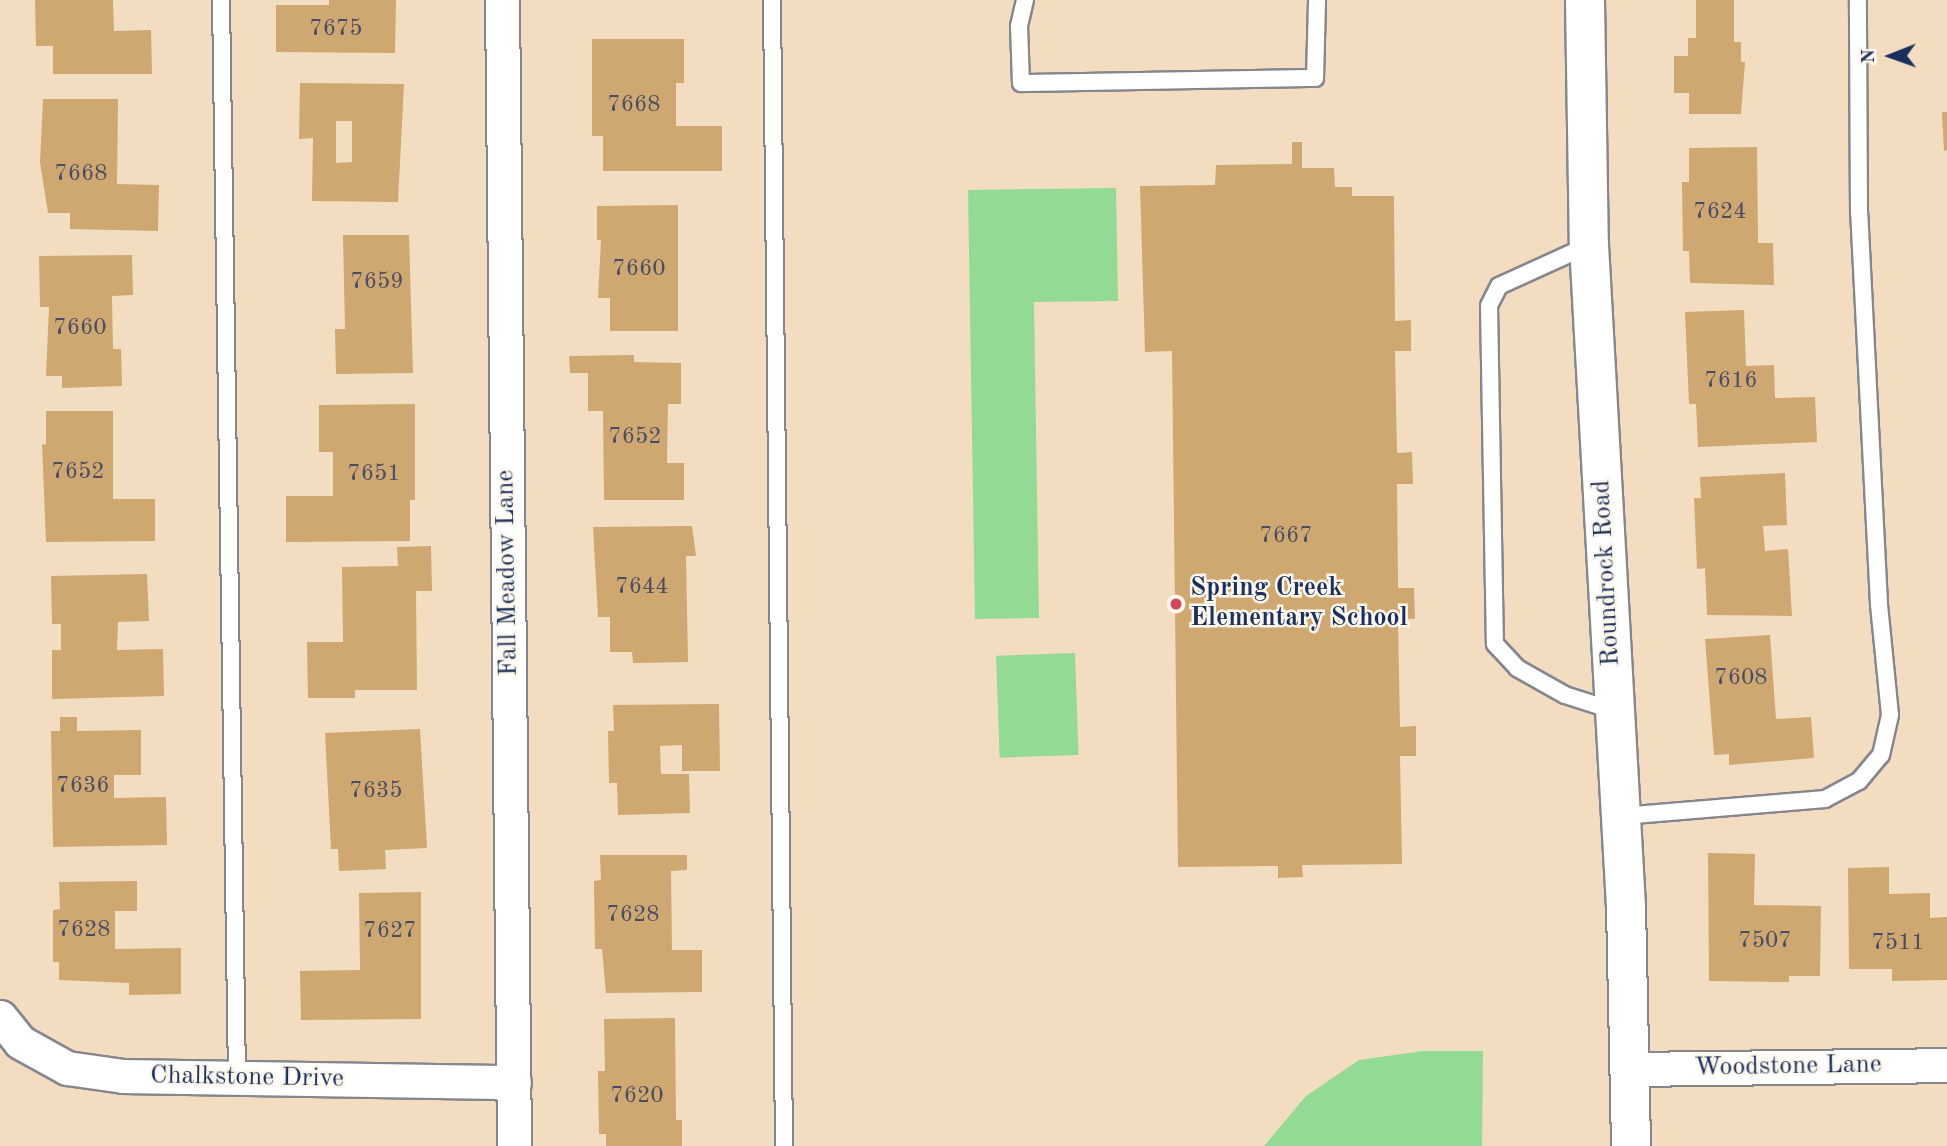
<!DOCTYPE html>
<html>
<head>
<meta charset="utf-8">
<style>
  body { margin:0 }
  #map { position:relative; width:1947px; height:1146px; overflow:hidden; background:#f3ddc0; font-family:"Old Standard TT",serif }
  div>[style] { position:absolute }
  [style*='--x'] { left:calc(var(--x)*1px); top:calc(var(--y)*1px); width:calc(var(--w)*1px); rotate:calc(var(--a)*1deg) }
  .green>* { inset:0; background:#93da94; transform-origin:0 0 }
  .building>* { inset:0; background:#cfa771 }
  .roads { filter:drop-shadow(2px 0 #87868f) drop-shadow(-2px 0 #87868f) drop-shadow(0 2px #87868f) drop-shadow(0 -2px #87868f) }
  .service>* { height:16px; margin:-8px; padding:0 8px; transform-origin:8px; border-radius:8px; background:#fff }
  .minor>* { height:33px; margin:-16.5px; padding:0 16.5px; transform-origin:16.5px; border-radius:16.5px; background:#fff }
  .tertiary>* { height:38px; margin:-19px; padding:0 19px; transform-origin:19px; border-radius:19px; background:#fff }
  .dots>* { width:19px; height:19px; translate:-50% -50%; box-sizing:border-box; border:4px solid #fbf7ec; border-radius:50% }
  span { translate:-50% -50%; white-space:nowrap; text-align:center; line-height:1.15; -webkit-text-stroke:5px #fbf7ec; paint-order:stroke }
  .number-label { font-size:23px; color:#484d63 }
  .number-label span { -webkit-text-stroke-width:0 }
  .street-label { font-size:26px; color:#1b2f5e }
  .poi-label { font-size:26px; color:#1b2f5e; font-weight:700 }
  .left { translate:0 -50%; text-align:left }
  .north { position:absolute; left:1856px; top:21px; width:70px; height:70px; -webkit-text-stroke:5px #fbf7ec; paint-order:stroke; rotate:269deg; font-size:19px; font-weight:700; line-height:28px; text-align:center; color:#1b2f5e }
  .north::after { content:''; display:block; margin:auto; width:24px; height:32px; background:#1b2f5e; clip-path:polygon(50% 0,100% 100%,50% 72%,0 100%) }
</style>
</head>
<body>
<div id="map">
  <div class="green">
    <i style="clip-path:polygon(1116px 188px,1118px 301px,1034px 302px,1039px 618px,975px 619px,968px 190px)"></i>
    <i style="left:1075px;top:653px;width:102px;height:79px;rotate:88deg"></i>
    <i style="clip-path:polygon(1423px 1051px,1483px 1051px,1482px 1146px,1264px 1146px,1306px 1096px,1359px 1060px)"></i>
  </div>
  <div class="building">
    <i style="clip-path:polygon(35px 0,113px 0,114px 31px,151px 30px,152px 74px,53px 74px,53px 46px,36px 46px)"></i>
    <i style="clip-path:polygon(329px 0,396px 0,395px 53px,276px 52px,276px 5px,329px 5px)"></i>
    <i style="clip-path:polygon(1696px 0,1734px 0,1734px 42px,1741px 42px,1741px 62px,1745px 62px,1741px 114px,1689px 114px,1689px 93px,1674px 93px,1674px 56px,1688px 56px,1688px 38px,1696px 38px)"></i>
    <i style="clip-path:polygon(592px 39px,684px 39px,684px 83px,676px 83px,676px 126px,722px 126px,722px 171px,603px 171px,603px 136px,592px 136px)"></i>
    <i style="clip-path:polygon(evenodd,300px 83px,404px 84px,398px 202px,312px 201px,313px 138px,299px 139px,300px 83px,336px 121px,352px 121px,352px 162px,336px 163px,336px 121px)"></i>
    <i style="clip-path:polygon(43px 99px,118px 99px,117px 184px,159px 185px,158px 231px,70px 229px,70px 213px,48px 213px,40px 162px)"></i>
    <i style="clip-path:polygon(1942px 112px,1947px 112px,1947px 150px,1944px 151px)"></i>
    <i style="clip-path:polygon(1292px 142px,1302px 142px,1302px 168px,1334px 168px,1335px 187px,1352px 187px,1352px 196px,1394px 196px,1395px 321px,1411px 320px,1411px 351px,1395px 351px,1397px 453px,1412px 452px,1413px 484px,1397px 484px,1398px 588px,1414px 588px,1415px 619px,1398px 619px,1400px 727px,1416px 726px,1416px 756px,1400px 756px,1402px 864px,1302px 865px,1303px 877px,1278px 878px,1278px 866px,1178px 867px,1172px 351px,1145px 352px,1140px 186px,1215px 185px,1216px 165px,1292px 164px)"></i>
    <i style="clip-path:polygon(1757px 147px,1758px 243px,1773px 243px,1774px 285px,1690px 283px,1689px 251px,1683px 251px,1682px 182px,1689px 182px,1689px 148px)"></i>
    <i style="clip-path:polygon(678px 205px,678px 331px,610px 331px,610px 298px,598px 298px,601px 240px,597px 240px,597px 206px)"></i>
    <i style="clip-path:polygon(343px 235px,409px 235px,413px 373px,336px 374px,335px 329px,345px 329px)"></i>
    <i style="clip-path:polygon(132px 255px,133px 295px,112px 296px,113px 349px,121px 349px,122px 386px,62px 388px,62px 376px,46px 376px,49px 307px,40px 307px,39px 256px)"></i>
    <i style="clip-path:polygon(1744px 310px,1746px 366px,1774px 365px,1775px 398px,1815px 397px,1817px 442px,1698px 447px,1696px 404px,1689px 404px,1685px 312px)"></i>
    <i style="clip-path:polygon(634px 355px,634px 362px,681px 363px,681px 404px,668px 404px,667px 463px,684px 463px,684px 500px,604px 500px,603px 411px,588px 411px,588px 373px,570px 373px,569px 356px)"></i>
    <i style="clip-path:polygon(415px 404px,415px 500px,410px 500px,410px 541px,286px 542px,286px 496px,333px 496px,333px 452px,319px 452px,319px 405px)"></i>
    <i style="clip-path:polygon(46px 411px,113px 411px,113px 499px,155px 499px,155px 541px,46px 542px,42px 444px,46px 445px)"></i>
    <i style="clip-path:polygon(1785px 473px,1787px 525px,1763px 526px,1765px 551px,1788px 549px,1792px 616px,1707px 615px,1705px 568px,1697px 569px,1694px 498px,1701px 498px,1700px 477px)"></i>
    <i style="clip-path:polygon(692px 526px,696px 556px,686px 556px,688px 662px,633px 663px,632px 652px,610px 652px,610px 617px,598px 617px,593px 527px)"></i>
    <i style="clip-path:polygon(431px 546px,432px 591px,416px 591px,417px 690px,355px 690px,355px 698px,308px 698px,307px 642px,343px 642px,342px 567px,398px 566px,397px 547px)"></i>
    <i style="clip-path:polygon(147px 574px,149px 621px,118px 622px,117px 650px,163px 649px,164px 696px,52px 699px,52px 650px,61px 650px,61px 624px,52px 624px,51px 576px)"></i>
    <i style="clip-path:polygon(1770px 635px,1776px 719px,1811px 717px,1814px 758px,1729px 765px,1729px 754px,1714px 755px,1705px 639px)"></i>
    <i style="clip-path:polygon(719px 704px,720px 771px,682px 771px,682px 745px,660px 746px,661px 774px,689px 774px,690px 813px,618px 815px,617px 783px,609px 783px,608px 731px,614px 731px,613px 705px)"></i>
    <i style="clip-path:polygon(60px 717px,77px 717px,77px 731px,141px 730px,141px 775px,114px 775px,114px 798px,166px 797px,167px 845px,53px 847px,51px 731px,60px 731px)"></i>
    <i style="clip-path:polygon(420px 729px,427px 848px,385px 850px,386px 869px,339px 871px,338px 849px,331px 849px,325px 733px)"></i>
    <i style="clip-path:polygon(1708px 853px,1755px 854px,1754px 905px,1821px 906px,1820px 976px,1789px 976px,1789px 982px,1709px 981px)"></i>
    <i style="clip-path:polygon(600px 855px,687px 855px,687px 870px,671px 871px,672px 950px,702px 950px,702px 992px,606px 993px,602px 949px,595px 949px,594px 881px,601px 880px)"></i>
    <i style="clip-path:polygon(1889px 867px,1889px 894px,1930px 893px,1930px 918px,1947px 917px,1947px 980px,1892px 981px,1892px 969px,1849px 969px,1848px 868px)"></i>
    <i style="clip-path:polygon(137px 881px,137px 911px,115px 911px,115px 949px,181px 948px,181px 994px,129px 995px,129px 983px,59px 980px,59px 962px,53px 962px,53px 910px,60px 909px,59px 882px)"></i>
    <i style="clip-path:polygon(421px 892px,421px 1019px,301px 1020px,300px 971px,360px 970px,359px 893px)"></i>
    <i style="clip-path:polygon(675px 1018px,676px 1120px,682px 1120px,682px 1146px,606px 1146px,606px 1134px,599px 1134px,598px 1071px,605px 1071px,604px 1019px)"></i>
  </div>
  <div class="roads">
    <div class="service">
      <i style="--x:221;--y:0;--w:1078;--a:89.15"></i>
      <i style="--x:772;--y:0;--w:1146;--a:89.4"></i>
      <i style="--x:1025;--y:0;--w:27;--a:103"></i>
      <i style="--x:1019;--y:26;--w:57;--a:88"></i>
      <i style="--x:1021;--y:83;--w:294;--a:-1"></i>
      <i style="--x:1315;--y:78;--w:78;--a:-88.5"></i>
      <i style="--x:1589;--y:245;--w:99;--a:155.5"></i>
      <i style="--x:1499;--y:286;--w:22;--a:117"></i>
      <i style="--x:1489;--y:306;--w:338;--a:89"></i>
      <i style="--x:1495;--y:644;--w:33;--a:47"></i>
      <i style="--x:1517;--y:668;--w:55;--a:29.4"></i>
      <i style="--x:1565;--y:695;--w:52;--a:17.7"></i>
      <i style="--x:1622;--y:816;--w:204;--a:-4.8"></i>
      <i style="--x:1825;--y:799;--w:38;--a:-28"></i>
      <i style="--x:1859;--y:781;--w:34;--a:-50"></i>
      <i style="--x:1881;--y:755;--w:41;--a:-77.3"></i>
      <i style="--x:1890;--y:715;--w:112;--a:-95.7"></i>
      <i style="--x:1879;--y:604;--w:392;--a:-92.9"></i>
      <i style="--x:1859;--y:213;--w:213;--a:-90.3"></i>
    </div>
    <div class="minor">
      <i style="--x:502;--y:0;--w:1146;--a:89.4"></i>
      <i style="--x:0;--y:1017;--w:32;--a:51"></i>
      <i style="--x:20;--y:1042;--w:54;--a:29"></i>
      <i style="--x:67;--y:1068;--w:57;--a:8.1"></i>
      <i style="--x:123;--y:1076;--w:391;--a:0.9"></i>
      <i style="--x:1630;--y:1069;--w:317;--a:-0.7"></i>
    </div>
    <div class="tertiary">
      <i style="--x:1585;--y:0;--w:245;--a:89.1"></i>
      <i style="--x:1589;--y:245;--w:662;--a:86.8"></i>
      <i style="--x:1626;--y:906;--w:240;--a:88.8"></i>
    </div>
  </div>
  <div class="dots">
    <i style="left:1176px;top:604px;background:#d1495b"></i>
  </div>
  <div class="number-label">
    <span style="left:336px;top:29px">7675</span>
    <span style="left:634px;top:105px">7668</span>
    <span style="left:81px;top:174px">7668</span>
    <span style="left:1720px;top:212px">7624</span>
    <span style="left:639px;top:269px">7660</span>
    <span style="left:377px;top:282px">7659</span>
    <span style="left:80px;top:328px">7660</span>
    <span style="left:1731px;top:381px">7616</span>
    <span style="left:635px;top:437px">7652</span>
    <span style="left:78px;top:472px">7652</span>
    <span style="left:374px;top:474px">7651</span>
    <span style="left:1286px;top:536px">7667</span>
    <span style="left:642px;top:587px">7644</span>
    <span style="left:1741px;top:678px">7608</span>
    <span style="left:83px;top:786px">7636</span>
    <span style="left:376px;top:791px">7635</span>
    <span style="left:633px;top:915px">7628</span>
    <span style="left:84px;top:930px">7628</span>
    <span style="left:390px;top:931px">7627</span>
    <span style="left:1765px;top:941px">7507</span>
    <span style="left:1898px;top:943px">7511</span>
    <span style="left:637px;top:1096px">7620</span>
  </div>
  <div class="street-label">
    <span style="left:508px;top:573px;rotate:-91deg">Fall Meadow Lane</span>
    <span style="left:1607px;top:573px;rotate:-93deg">Roundrock Road</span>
    <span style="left:1788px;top:1067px;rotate:-1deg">Woodstone Lane</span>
    <span style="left:247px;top:1078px;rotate:1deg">Chalkstone Drive</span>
  </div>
  <div class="poi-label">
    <span class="left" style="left:1190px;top:604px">Spring Creek<br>Elementary School</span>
  </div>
  <div class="north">N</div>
</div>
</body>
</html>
